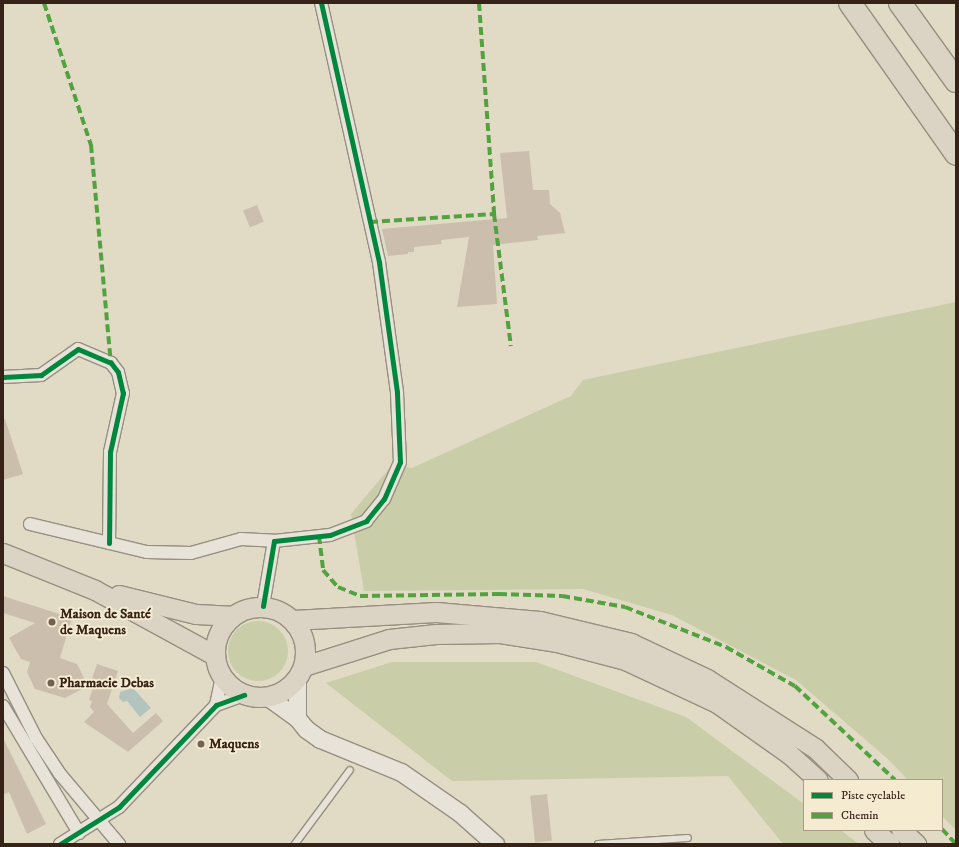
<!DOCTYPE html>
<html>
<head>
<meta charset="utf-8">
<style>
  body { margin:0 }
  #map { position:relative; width:959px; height:847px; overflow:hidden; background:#e1dac5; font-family:"IM FELL DW Pica",serif }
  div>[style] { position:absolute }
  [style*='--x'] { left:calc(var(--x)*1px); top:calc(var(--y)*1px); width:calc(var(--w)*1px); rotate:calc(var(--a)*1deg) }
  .green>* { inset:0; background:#c9cda8 }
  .round { border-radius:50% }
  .water>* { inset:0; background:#b2c4bd }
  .building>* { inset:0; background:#ccbead; transform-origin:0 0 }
  .roads { filter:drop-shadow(1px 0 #968f81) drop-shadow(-1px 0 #968f81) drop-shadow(0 1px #968f81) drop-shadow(0 -1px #968f81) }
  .lane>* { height:6px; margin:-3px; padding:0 3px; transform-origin:3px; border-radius:3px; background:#e8e3d9 }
  .street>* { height:12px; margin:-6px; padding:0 6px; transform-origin:6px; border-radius:6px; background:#e8e3d9 }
  .secondary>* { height:17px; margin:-8.5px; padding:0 8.5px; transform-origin:8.5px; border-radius:8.5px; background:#e8e3d9 }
  .primary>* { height:19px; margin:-9.5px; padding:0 9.5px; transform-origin:9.5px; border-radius:9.5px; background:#dbd4c4 }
  .primary>.ring { margin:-9.5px; padding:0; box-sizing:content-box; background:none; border:19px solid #dbd4c4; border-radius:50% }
  .highway>* { height:22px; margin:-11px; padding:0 11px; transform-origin:11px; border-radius:11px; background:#dbd4c4 }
  .quiet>* { height:4px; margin-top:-2px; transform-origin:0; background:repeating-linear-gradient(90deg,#53a240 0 8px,transparent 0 12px) }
  .cycleway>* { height:5px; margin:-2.5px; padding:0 2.5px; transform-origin:2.5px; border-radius:2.5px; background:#00873e }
  .dots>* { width:11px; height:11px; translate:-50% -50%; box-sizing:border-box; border:2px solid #f4ebd1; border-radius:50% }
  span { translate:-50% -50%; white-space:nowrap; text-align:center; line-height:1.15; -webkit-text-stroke:4px #f4ebd1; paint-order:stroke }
  .poi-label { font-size:14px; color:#362216; font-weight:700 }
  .left { translate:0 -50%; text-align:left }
  .frame { position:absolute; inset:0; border:4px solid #362216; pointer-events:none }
  .legend { position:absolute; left:803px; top:779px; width:140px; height:52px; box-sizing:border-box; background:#f4ebd1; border:1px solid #a89b86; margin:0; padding:5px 7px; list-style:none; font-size:12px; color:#362216 }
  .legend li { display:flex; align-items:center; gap:8px; height:20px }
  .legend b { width:20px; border:1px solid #a89b86 }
</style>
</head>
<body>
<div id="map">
  <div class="green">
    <i style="clip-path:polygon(956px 302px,956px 830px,942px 816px,942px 780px,908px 780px,889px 760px,796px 680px,672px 615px,583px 589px,364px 591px,351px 514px,392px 465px,412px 468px,571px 396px,583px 380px)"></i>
    <i class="round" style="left:228px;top:621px;width:60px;height:60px"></i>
    <i style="clip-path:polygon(392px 662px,536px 662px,686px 717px,804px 804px,804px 830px,840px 830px,859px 844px,783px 844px,728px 776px,452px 781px,326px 683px)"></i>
  </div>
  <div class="water">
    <i style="clip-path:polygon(133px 688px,151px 708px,140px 717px,127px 701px,123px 702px,119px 698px,120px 692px)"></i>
  </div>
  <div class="building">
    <i style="clip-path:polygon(529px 151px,533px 190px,549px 190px,550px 204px,560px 213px,565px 233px,537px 236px,538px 240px,493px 245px,497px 304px,457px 307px,469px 237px,441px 240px,442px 244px,414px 247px,414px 252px,408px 252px,408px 254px,388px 256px,382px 229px,507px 218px,500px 153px)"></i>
    <i style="left:257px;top:205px;width:18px;height:15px;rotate:68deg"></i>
    <i style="clip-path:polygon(3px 419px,5px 419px,23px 474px,3px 480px)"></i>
    <i style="clip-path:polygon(3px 596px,72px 618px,60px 658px,77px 664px,88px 686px,65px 698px,35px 689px,27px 672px,30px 662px,21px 659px,9px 638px,35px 623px,3px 613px)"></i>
    <i style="clip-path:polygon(97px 664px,118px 671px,107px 704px,133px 733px,156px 713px,163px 721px,128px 752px,84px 722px,94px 712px,90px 707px,92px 701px,89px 700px,95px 682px,90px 685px)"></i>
    <i style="clip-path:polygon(3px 738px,46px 824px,27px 834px,9px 792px,3px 795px)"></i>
    <i style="left:547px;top:794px;width:47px;height:17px;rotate:84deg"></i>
  </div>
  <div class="roads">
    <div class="lane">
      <i style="--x:295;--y:844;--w:92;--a:-53.4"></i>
      <i style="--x:598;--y:844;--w:90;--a:-3.8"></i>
    </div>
    <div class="street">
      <i style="--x:3;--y:377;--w:38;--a:-3"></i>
      <i style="--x:41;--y:375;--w:45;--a:-35.1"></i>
      <i style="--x:78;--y:349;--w:36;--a:23"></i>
      <i style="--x:111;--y:363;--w:11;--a:52"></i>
      <i style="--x:118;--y:372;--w:22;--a:77"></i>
      <i style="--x:123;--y:393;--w:60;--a:102.4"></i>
      <i style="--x:110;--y:452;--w:91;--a:90.6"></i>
      <i style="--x:30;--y:524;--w:120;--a:13.5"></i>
      <i style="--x:147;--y:552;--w:44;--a:1.3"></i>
      <i style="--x:191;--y:553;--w:52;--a:-15.6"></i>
      <i style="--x:241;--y:539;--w:33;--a:3"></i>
      <i style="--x:263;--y:606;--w:66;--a:-80.4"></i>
      <i style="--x:274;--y:541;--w:56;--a:-6.1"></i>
      <i style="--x:330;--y:535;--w:39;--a:-21"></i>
      <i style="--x:366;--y:521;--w:28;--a:-51"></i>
      <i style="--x:384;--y:499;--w:40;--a:-66.6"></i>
      <i style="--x:400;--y:462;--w:70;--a:-92.5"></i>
      <i style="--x:397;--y:392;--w:131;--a:-97.9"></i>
      <i style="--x:379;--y:262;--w:265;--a:-102.6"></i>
      <i style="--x:3;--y:673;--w:73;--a:63.1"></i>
      <i style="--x:36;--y:738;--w:43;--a:56.3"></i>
      <i style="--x:60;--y:774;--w:92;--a:49.9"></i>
      <i style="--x:216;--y:705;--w:30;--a:-78"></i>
      <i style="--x:3;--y:706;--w:148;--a:59.1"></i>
      <i style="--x:60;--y:844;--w:70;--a:-32.1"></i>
      <i style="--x:119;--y:807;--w:141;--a:-46.4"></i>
      <i style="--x:216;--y:705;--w:30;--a:-20"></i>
    </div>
    <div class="secondary">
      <i style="--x:297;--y:680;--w:38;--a:90"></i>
      <i style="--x:268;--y:697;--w:36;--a:36"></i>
      <i style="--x:297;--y:718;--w:14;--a:51"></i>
      <i style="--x:306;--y:729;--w:17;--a:36"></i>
      <i style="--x:320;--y:739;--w:87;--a:22.2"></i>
      <i style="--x:401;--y:772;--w:72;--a:34.8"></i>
      <i style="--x:460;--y:813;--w:47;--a:41.5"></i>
    </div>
    <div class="primary">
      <i style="--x:3;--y:553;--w:99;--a:21.9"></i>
      <i style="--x:95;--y:590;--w:136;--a:28.6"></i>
      <i style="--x:119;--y:595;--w:79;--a:13.9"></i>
      <i style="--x:196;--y:614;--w:35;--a:3"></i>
      <i class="ring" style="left:215px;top:607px;width:71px;height:71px"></i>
      <i style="--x:293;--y:620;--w:143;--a:-3.2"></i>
      <i style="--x:436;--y:612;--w:104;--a:4.9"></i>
      <i style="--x:540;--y:621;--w:94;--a:13.6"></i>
      <i style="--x:631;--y:643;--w:84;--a:25.3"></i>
      <i style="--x:707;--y:679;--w:128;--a:32.6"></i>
      <i style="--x:815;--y:748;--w:46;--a:44.1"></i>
      <i style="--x:304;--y:666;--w:89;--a:-17.6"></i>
      <i style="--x:389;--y:639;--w:47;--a:-6.1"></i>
      <i style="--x:436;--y:634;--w:64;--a:-0.9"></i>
      <i style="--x:500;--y:633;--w:58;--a:9"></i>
      <i style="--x:557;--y:642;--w:70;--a:14.8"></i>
      <i style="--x:625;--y:660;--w:102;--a:25.1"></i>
      <i style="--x:717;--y:703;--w:87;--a:35.2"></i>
      <i style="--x:788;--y:753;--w:40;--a:42"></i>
      <i style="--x:874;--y:830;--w:21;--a:43"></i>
      <i style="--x:901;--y:830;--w:21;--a:43"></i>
    </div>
    <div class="highway">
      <i style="--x:850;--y:3;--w:184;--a:54.9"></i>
      <i style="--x:900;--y:3;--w:96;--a:54.3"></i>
    </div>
  </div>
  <div class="quiet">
    <i style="--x:44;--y:3;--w:150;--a:71.7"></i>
    <i style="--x:91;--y:145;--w:219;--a:84.8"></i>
    <i style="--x:479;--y:3;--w:212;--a:85.9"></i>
    <i style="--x:494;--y:214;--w:133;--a:82.7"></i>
    <i style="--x:370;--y:222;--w:124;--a:-3.7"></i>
    <i style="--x:319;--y:536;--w:34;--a:83"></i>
    <i style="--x:323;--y:570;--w:23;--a:49"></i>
    <i style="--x:338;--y:587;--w:24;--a:22"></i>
    <i style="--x:360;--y:596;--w:139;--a:-0.8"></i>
    <i style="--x:499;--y:594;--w:63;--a:1.8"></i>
    <i style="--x:562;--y:596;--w:64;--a:9.9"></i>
    <i style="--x:625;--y:607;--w:109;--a:21.6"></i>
    <i style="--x:726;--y:647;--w:79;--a:29.5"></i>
    <i style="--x:795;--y:686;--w:137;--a:43.2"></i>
    <i style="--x:942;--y:829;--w:21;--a:47"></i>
  </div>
  <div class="cycleway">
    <i style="--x:3;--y:377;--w:38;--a:-3"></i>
    <i style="--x:41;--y:375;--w:45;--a:-35.1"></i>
    <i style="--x:78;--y:349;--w:36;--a:23"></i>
    <i style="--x:111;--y:363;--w:11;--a:52"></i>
    <i style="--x:118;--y:372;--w:22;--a:77"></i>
    <i style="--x:123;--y:393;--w:60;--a:102.4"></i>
    <i style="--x:110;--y:452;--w:91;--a:90.6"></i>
    <i style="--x:263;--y:606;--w:66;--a:-80.4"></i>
    <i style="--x:274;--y:541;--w:56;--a:-6.1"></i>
    <i style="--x:330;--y:535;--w:39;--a:-21"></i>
    <i style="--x:366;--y:521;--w:28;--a:-51"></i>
    <i style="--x:384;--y:499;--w:40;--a:-66.6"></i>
    <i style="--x:400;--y:462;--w:70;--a:-92.5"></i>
    <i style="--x:397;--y:392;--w:131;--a:-97.9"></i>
    <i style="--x:379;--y:262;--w:265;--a:-102.6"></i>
    <i style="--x:60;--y:844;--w:70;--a:-32.1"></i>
    <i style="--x:119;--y:807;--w:141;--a:-46.4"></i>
    <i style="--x:216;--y:705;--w:30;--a:-20"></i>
  </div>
  <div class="dots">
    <i style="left:52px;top:622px;background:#726253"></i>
    <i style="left:51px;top:683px;background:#726253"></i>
    <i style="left:201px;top:744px;background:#726253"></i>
  </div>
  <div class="poi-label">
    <span class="left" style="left:60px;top:622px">Maison de Santé<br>de Maquens</span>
    <span class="left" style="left:59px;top:683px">Pharmacie Debas</span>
    <span class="left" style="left:209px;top:744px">Maquens</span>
  </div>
  <div class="frame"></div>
  <ul class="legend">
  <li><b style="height:5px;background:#00873e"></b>Piste cyclable</li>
  <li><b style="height:5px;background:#53a240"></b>Chemin</li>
  </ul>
</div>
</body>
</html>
